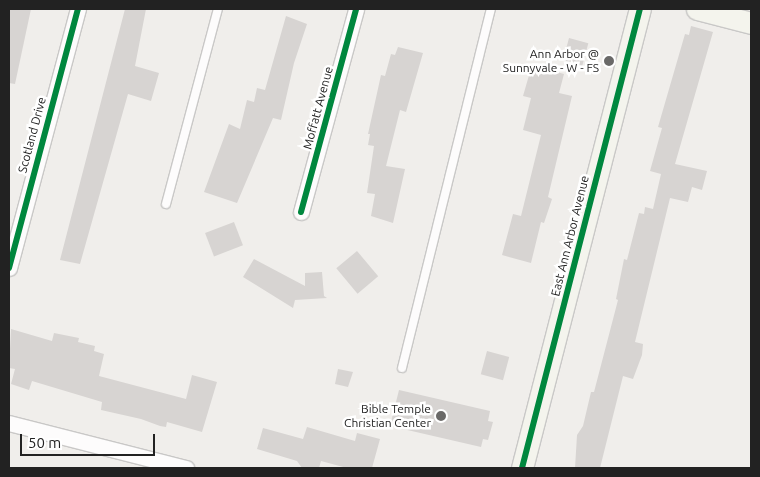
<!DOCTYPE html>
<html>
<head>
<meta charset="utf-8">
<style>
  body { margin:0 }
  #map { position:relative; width:760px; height:477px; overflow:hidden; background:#f0eeeb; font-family:Ubuntu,sans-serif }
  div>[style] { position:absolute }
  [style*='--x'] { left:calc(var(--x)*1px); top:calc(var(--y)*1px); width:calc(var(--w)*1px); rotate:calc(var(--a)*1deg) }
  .building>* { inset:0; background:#d7d4d2; transform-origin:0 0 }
  .roads { filter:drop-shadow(1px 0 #c9c8c7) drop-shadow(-1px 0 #c9c8c7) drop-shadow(0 1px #c9c8c7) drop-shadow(0 -1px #c9c8c7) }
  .lane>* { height:8px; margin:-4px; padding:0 4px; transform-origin:4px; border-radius:4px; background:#fdfcfc }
  .street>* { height:15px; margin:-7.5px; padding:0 7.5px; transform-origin:7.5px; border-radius:7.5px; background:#fdfcfc }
  .secondary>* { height:21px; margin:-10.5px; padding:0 10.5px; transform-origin:10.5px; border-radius:10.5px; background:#f4f4ed }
  .cycleway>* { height:6px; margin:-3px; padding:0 3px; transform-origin:3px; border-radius:3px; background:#00873e }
  .dots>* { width:14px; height:14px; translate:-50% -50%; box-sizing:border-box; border:2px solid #fff; border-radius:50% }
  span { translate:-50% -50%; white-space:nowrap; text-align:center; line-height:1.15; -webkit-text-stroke:5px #fff; paint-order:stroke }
  .poi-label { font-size:12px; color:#222 }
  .right { translate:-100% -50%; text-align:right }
  .street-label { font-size:12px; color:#222 }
  .frame { position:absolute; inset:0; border:10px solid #222; pointer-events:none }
  .scale { position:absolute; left:20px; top:434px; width:135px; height:22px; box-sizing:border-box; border:2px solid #222; border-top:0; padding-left:6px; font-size:15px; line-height:18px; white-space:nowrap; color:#222; -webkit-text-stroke:4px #fff; paint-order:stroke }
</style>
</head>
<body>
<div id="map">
  <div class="building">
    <i style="clip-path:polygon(9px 9px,31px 9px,15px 84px,9px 83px)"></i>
    <i style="clip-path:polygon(125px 9px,146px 9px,135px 66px,159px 73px,151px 101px,128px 94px,80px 264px,60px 260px)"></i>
    <i style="clip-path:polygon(286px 16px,307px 24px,294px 63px,281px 120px,273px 118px,237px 203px,204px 192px,229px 124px,240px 129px,247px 100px,254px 102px,257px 88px,265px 90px)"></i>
    <i style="clip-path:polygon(691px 26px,713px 32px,675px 164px,707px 171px,702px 190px,692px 187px,688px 202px,670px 198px,635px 342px,643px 344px,642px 355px,633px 379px,623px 376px,600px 468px,575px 468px,577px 435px,583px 426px,591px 392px,594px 392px,618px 300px,616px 299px,624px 259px,627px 260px,639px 213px,644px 214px,645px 207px,653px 209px,661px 174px,650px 171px,662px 128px,658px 127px,685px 34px,689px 35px)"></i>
    <i style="left:569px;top:38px;width:20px;height:23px;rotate:15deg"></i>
    <i style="clip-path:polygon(398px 47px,423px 53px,406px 112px,400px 110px,386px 166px,405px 169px,393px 223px,371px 216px,375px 194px,367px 193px,374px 146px,368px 145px,370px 134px,368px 134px,381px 75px,385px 76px,391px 54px,395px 55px)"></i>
    <i style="clip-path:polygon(532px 65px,564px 74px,559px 93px,572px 96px,548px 197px,552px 199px,544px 223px,541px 222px,531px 263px,502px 255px,513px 214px,521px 216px,541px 135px,523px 130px,531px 98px,523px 96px)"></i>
    <i style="left:234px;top:222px;width:25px;height:31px;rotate:69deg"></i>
    <i style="left:357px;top:251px;width:33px;height:27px;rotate:50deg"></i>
    <i style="clip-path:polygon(254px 259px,305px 286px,305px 273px,322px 272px,324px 296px,327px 298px,295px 300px,293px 308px,243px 277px)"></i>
    <i style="clip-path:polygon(11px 329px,52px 341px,54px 333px,79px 338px,78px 342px,95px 346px,94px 351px,104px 354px,99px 376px,186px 399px,192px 375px,217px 382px,202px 432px,167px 422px,166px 427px,160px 426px,141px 419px,101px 410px,102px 402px,32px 381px,29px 390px,11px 384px,15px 369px,9px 368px)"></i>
    <i style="left:487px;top:351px;width:23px;height:24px;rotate:15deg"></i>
    <i style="clip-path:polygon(338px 369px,353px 372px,348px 387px,335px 384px)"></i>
    <i style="clip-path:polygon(399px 390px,490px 411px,488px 421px,493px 422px,488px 440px,483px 439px,481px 447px,390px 426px)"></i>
    <i style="clip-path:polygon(307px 427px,355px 441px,357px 433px,380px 439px,372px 468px,347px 468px,321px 461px,319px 468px,302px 468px,297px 461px,257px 449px,263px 428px,303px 439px)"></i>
  </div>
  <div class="roads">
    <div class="lane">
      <i style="--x:166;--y:204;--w:202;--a:-75.1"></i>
      <i style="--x:402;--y:368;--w:370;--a:-76.1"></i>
    </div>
    <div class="street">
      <i style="--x:301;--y:212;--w:210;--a:-74.8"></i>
      <i style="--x:9;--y:268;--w:268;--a:-75.1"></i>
      <i style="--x:9;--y:423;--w:183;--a:14.3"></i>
    </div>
    <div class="secondary">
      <i style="--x:697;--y:9;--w:56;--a:14.5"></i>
      <i style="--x:522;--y:468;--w:474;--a:-75.6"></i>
    </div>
  </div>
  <div class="cycleway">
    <i style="--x:301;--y:212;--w:210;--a:-74.8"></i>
    <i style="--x:9;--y:268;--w:268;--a:-75.1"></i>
    <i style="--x:522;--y:468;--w:474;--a:-75.6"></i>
  </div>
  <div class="dots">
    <i style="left:609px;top:61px;background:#6a6968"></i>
    <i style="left:441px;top:416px;background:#6a6968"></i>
  </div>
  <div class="poi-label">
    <span class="right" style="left:599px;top:61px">Ann Arbor @<br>Sunnyvale - W - FS</span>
    <span class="right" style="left:431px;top:416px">Bible Temple<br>Christian Center</span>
  </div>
  <div class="street-label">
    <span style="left:318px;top:108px;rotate:-75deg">Moffatt Avenue</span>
    <span style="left:32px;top:135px;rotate:-75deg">Scotland Drive</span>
    <span style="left:570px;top:236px;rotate:-76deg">East Ann Arbor Avenue</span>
  </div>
  <div class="frame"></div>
  <div class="scale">50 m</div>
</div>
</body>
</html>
